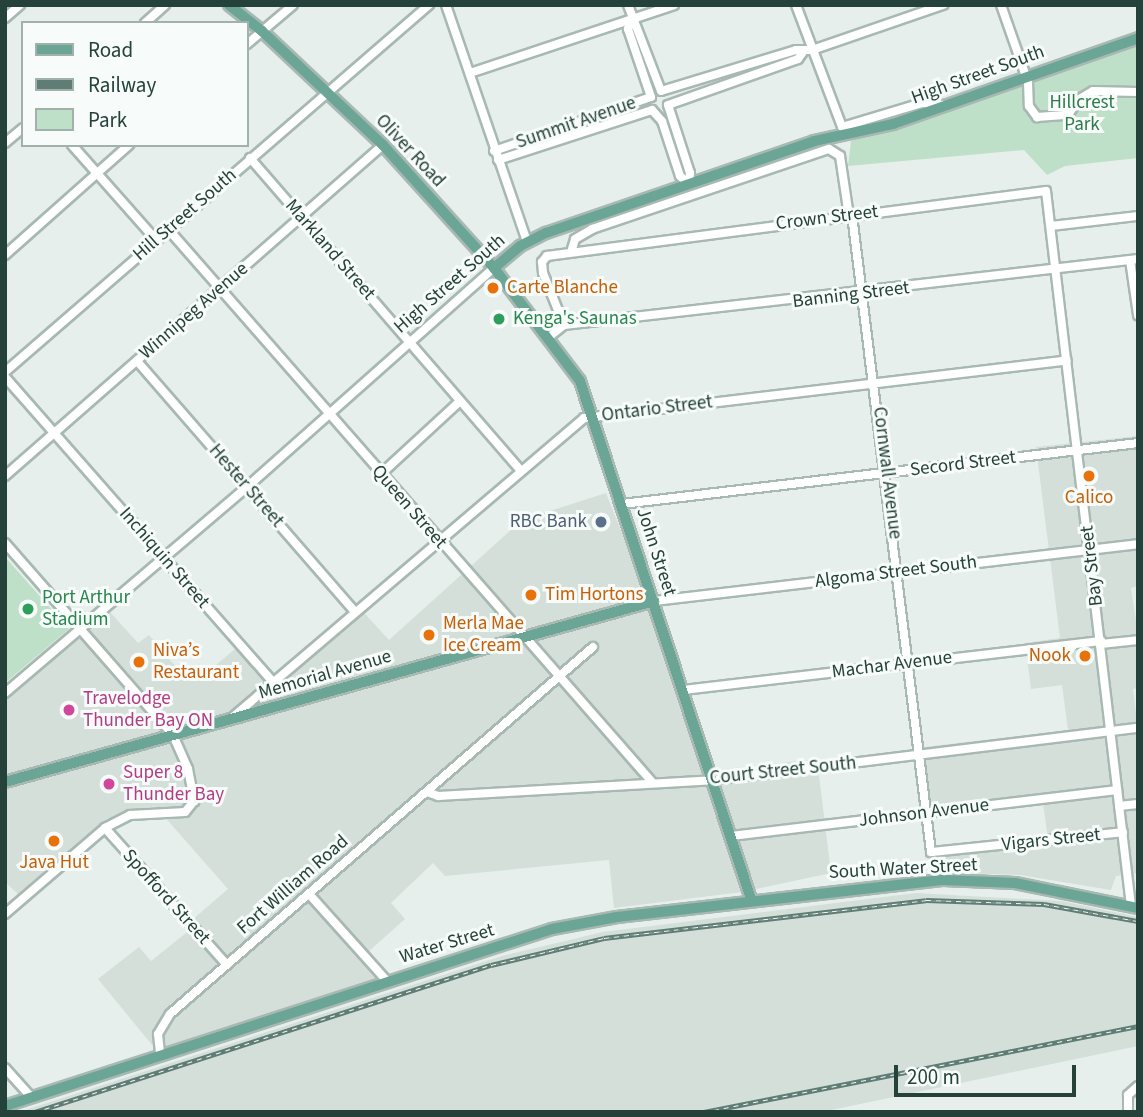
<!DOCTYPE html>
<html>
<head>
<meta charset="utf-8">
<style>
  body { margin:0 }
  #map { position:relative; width:1143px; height:1117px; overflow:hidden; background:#e6efeb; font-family:"Source Sans 3",sans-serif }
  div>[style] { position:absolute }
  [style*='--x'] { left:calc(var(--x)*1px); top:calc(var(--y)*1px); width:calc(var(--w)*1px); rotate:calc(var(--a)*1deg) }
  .built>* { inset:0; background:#d4dfda }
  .green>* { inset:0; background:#bfe0c8 }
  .roads { filter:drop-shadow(2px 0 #a8b8b2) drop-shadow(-2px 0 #a8b8b2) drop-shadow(0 2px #a8b8b2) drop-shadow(0 -2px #a8b8b2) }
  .minor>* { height:8px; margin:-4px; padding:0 4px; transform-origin:4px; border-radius:4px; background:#fff }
  .major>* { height:10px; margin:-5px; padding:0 5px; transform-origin:5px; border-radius:5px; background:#6aa596 }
  .rail>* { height:4.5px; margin-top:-2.25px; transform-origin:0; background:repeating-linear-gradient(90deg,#f7fbf9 0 5px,#5f7d75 0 10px); box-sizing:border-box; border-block:2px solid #5f7d75 }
  .dots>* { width:19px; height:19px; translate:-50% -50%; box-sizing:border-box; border:4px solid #f7fbf9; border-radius:50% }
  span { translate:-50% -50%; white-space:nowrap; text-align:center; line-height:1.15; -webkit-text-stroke:6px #f7fbf9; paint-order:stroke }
  .street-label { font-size:19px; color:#24423a }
  .park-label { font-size:19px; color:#2d7a4b }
  .food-label { font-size:19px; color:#c56008 }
  .left { translate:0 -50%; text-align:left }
  .right { translate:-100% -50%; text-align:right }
  .leisure-label { font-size:19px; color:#27864d }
  .service-label { font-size:19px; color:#4e5e75 }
  .hotel-label { font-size:19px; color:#b23c85 }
  .frame { position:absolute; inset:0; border:7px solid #24423a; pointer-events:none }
  .legend { position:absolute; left:21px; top:21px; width:228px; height:126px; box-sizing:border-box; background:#f7fbf9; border:2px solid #a3b1ad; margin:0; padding:9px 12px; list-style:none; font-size:21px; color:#24423a }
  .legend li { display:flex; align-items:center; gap:14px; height:35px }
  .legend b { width:35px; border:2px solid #a3b1ad }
  .scale { position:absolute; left:894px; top:1065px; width:182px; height:32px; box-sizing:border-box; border:4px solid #24423a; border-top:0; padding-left:9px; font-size:21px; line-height:24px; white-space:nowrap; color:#24423a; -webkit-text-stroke:5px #f7fbf9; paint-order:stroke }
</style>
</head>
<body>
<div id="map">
  <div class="built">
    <i style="clip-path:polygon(1138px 436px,1138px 586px,1131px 588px,1138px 634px,1138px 688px,1133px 689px,1138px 731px,1138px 873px,1116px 876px,1111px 890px,1020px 875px,936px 872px,934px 855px,1048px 839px,1042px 796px,929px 810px,924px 747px,1068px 730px,1062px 685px,1031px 689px,1025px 643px,1060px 638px,1036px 447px)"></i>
    <i style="clip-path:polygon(606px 493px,716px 770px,817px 759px,831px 873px,742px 892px,614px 908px,609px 860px,445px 876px,433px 863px,391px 903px,405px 919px,368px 952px,387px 977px,157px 1051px,98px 979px,139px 947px,151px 961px,196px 925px,192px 920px,228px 889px,155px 806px,106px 819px,18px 894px,5px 882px,5px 701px,110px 612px,138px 643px,149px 635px,182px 674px,209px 671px,242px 643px,272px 677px,356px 604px,389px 640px,522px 520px)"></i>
    <i style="clip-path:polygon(916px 893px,1061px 901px,1138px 917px,1138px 1046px,822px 1112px,19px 1112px,502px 956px,603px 932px)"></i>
  </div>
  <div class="green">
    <i style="clip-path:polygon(1138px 41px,1138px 158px,1065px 166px,1047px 175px,1024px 150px,848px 166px,851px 141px)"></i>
    <i style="clip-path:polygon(5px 557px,69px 629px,5px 683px)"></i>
  </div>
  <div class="roads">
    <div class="minor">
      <i style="--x:446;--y:5;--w:250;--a:71.1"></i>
      <i style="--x:628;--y:5;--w:92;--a:69"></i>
      <i style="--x:661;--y:91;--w:141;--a:-16.9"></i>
      <i style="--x:796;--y:50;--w:16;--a:0"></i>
      <i style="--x:812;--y:50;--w:139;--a:-19"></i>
      <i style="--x:796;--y:5;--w:130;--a:69.3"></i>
      <i style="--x:842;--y:127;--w:84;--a:-16.7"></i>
      <i style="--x:922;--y:103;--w:22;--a:5"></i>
      <i style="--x:1001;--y:5;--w:82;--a:70.7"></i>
      <i style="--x:1028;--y:82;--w:24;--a:88"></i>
      <i style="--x:1029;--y:106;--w:14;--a:54"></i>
      <i style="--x:1037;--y:117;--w:31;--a:-4"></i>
      <i style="--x:1068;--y:115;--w:18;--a:-56"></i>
      <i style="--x:1078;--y:100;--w:17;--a:-31"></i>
      <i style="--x:1093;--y:91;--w:45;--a:1.3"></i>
      <i style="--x:5;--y:18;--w:20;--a:-41"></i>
      <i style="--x:145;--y:23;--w:27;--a:-42"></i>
      <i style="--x:247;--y:44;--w:60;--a:-40.3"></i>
      <i style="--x:470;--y:73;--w:215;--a:-18.4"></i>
      <i style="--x:668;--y:105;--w:138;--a:-19.5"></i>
      <i style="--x:798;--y:59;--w:9;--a:-54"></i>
      <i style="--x:668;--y:105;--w:71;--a:72.1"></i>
      <i style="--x:690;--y:173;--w:11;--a:95"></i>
      <i style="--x:5;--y:143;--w:23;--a:-40"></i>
      <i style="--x:72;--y:145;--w:127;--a:48.5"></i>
      <i style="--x:494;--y:151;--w:166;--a:-19"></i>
      <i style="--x:651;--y:97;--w:72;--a:-108.7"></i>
      <i style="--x:628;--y:29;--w:11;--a:-63"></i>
      <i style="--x:250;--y:158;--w:411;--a:49.1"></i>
      <i style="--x:498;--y:160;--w:162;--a:-18"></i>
      <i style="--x:652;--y:110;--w:15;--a:48"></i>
      <i style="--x:662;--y:121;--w:58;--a:71.9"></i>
      <i style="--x:680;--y:176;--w:12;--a:42"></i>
      <i style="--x:852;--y:215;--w:642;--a:82.93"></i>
      <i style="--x:931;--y:852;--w:193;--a:-5.9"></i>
      <i style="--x:1051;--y:226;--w:88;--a:-6.6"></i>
      <i style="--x:168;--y:229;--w:736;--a:48.8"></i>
      <i style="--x:572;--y:249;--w:10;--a:-73"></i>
      <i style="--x:575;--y:239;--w:20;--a:-30"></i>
      <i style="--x:592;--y:229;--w:250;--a:-18.7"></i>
      <i style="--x:829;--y:149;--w:13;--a:32"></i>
      <i style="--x:840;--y:156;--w:61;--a:81.5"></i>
      <i style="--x:5;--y:255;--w:166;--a:-41.6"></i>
      <i style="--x:1130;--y:260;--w:56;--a:81.7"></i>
      <i style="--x:564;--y:325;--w:56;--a:-112"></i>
      <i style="--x:543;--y:273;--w:11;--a:-95"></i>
      <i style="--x:542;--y:262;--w:8;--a:-50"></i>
      <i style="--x:547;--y:256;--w:503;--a:-7.42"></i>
      <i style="--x:1046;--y:191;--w:720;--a:83.22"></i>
      <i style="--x:564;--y:325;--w:578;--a:-6.56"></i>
      <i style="--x:549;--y:337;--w:19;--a:-39"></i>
      <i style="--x:137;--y:361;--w:332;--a:49"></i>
      <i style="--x:5;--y:372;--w:561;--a:-40.88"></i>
      <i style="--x:5;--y:377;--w:407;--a:48.7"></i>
      <i style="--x:381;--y:474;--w:105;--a:-42.7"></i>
      <i style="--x:5;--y:476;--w:502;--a:-41.21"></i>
      <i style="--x:622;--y:504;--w:520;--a:-6.74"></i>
      <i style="--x:5;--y:543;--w:255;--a:48.8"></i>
      <i style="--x:173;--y:735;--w:37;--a:66"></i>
      <i style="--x:188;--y:769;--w:33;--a:79"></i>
      <i style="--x:194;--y:801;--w:14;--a:129"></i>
      <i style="--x:185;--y:812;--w:55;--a:176.9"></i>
      <i style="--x:130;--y:815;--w:28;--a:153"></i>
      <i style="--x:105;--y:828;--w:132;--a:139.3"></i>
      <i style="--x:654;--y:601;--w:487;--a:-6.7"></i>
      <i style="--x:1101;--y:644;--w:37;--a:-6"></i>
      <i style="--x:683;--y:690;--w:421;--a:-6.7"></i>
      <i style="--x:5;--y:693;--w:318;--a:-40.4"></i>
      <i style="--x:247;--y:487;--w:330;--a:-41.6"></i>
      <i style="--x:234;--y:716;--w:460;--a:-40.4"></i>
      <i style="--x:584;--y:418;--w:486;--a:-6.8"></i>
      <i style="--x:427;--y:792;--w:12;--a:20"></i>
      <i style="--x:438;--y:796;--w:275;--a:-3.3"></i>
      <i style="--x:713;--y:780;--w:428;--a:-7"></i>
      <i style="--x:1119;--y:806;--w:19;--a:-6"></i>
      <i style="--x:105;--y:828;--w:183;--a:48.3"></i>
      <i style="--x:731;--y:836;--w:389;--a:-6.8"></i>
      <i style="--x:309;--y:894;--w:117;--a:48.1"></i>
      <i style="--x:160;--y:1053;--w:19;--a:-96"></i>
      <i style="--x:158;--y:1034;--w:23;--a:-59"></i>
      <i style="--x:170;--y:1014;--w:560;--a:-40.95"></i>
      <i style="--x:5;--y:1068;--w:39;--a:48"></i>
      <i style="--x:1128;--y:1112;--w:17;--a:-90"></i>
      <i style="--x:1128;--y:1095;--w:13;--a:-42"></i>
    </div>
    <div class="major">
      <i style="--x:229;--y:5;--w:42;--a:38.2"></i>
      <i style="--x:262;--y:31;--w:166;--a:43.3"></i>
      <i style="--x:383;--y:145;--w:166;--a:47.9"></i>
      <i style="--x:494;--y:268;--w:142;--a:52.7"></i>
      <i style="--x:580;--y:381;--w:545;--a:71.73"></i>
      <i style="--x:494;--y:268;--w:34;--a:-40"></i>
      <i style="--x:520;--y:246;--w:29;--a:-27"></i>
      <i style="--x:546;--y:233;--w:283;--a:-18.9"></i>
      <i style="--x:814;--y:141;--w:81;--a:-12.1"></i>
      <i style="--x:893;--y:124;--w:260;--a:-19.3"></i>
      <i style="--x:5;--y:782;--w:674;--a:-15.58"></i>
      <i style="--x:5;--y:1106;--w:575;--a:-17.93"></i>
      <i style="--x:552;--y:929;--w:66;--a:-10.5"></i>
      <i style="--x:617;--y:917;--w:329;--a:-6.5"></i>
      <i style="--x:944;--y:880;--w:71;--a:2.4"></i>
      <i style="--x:1015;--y:883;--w:126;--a:11.5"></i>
    </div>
  </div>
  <div class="rail">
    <i style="--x:35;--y:1112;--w:479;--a:-17.9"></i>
    <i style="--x:491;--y:965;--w:116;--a:-13.4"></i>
    <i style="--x:604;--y:938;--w:324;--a:-6.7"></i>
    <i style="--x:926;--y:900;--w:118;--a:1.9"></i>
    <i style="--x:1044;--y:904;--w:96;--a:10.3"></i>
    <i style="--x:704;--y:1112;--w:442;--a:-11.2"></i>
  </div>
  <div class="dots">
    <i style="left:493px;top:288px;background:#e8710a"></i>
    <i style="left:499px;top:319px;background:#2e9e5b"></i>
    <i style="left:1089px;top:476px;background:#e8710a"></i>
    <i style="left:601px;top:522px;background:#5c6f8a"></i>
    <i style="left:531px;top:595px;background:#e8710a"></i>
    <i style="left:28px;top:609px;background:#2e9e5b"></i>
    <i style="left:429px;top:635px;background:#e8710a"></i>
    <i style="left:1085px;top:656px;background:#e8710a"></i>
    <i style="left:139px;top:662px;background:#e8710a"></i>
    <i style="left:69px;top:710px;background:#d1479c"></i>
    <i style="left:109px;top:784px;background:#d1479c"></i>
    <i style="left:54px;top:841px;background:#e8710a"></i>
  </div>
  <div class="street-label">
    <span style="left:978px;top:75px;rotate:-20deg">High Street South</span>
    <span style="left:576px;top:123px;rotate:-19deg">Summit Avenue</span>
    <span style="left:410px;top:151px;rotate:47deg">Oliver Road</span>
    <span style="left:185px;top:215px;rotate:-41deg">Hill Street South</span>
    <span style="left:827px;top:218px;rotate:-7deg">Crown Street</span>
    <span style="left:330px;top:250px;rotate:49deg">Markland Street</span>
    <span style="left:450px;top:284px;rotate:-41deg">High Street South</span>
    <span style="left:851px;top:295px;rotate:-7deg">Banning Street</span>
    <span style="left:194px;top:311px;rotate:-41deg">Winnipeg Avenue</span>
    <span style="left:657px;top:409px;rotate:-7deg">Ontario Street</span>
    <span style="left:963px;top:464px;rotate:-7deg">Secord Street</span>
    <span style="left:887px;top:473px;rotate:83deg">Cornwall Avenue</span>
    <span style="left:246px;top:486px;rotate:49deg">Hester Street</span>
    <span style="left:409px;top:507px;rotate:49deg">Queen Street</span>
    <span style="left:656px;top:552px;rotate:72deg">John Street</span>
    <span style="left:164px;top:558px;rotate:49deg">Inchiquin Street</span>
    <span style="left:1092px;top:566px;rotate:-97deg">Bay Street</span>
    <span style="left:896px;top:572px;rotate:-7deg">Algoma Street South</span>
    <span style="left:892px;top:665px;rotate:-7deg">Machar Avenue</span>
    <span style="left:325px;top:675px;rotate:-16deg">Memorial Avenue</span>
    <span style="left:783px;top:771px;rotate:-6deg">Court Street South</span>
    <span style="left:924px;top:813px;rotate:-7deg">Johnson Avenue</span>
    <span style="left:1051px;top:840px;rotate:-6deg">Vigars Street</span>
    <span style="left:903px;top:869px;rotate:-3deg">South Water Street</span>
    <span style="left:293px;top:885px;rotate:-41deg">Fort William Road</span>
    <span style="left:166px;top:897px;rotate:48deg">Spofford Street</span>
    <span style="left:447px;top:944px;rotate:-17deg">Water Street</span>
  </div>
  <div class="park-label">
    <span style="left:1082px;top:114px">Hillcrest<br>Park</span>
  </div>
  <div class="food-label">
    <span class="left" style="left:507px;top:288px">Carte Blanche</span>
    <span style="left:1089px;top:498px">Calico</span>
    <span class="left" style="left:545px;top:595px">Tim Hortons</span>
    <span class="left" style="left:443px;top:635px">Merla Mae<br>Ice Cream</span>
    <span class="left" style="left:153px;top:662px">Niva’s<br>Restaurant</span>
    <span class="right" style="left:1071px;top:656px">Nook</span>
    <span style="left:54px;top:863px">Java Hut</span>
  </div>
  <div class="leisure-label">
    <span class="left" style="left:513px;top:319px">Kenga's Saunas</span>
    <span class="left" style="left:42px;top:609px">Port Arthur<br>Stadium</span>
  </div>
  <div class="service-label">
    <span class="right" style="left:587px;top:522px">RBC Bank</span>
  </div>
  <div class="hotel-label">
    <span class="left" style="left:83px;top:710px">Travelodge<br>Thunder Bay ON</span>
    <span class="left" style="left:123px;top:784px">Super 8<br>Thunder Bay</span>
  </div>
  <div class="frame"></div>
  <ul class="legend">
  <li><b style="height:9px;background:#6aa596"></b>Road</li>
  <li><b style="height:9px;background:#5f7d75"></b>Railway</li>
  <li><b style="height:19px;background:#bfe0c8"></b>Park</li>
  </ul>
  <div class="scale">200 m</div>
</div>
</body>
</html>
